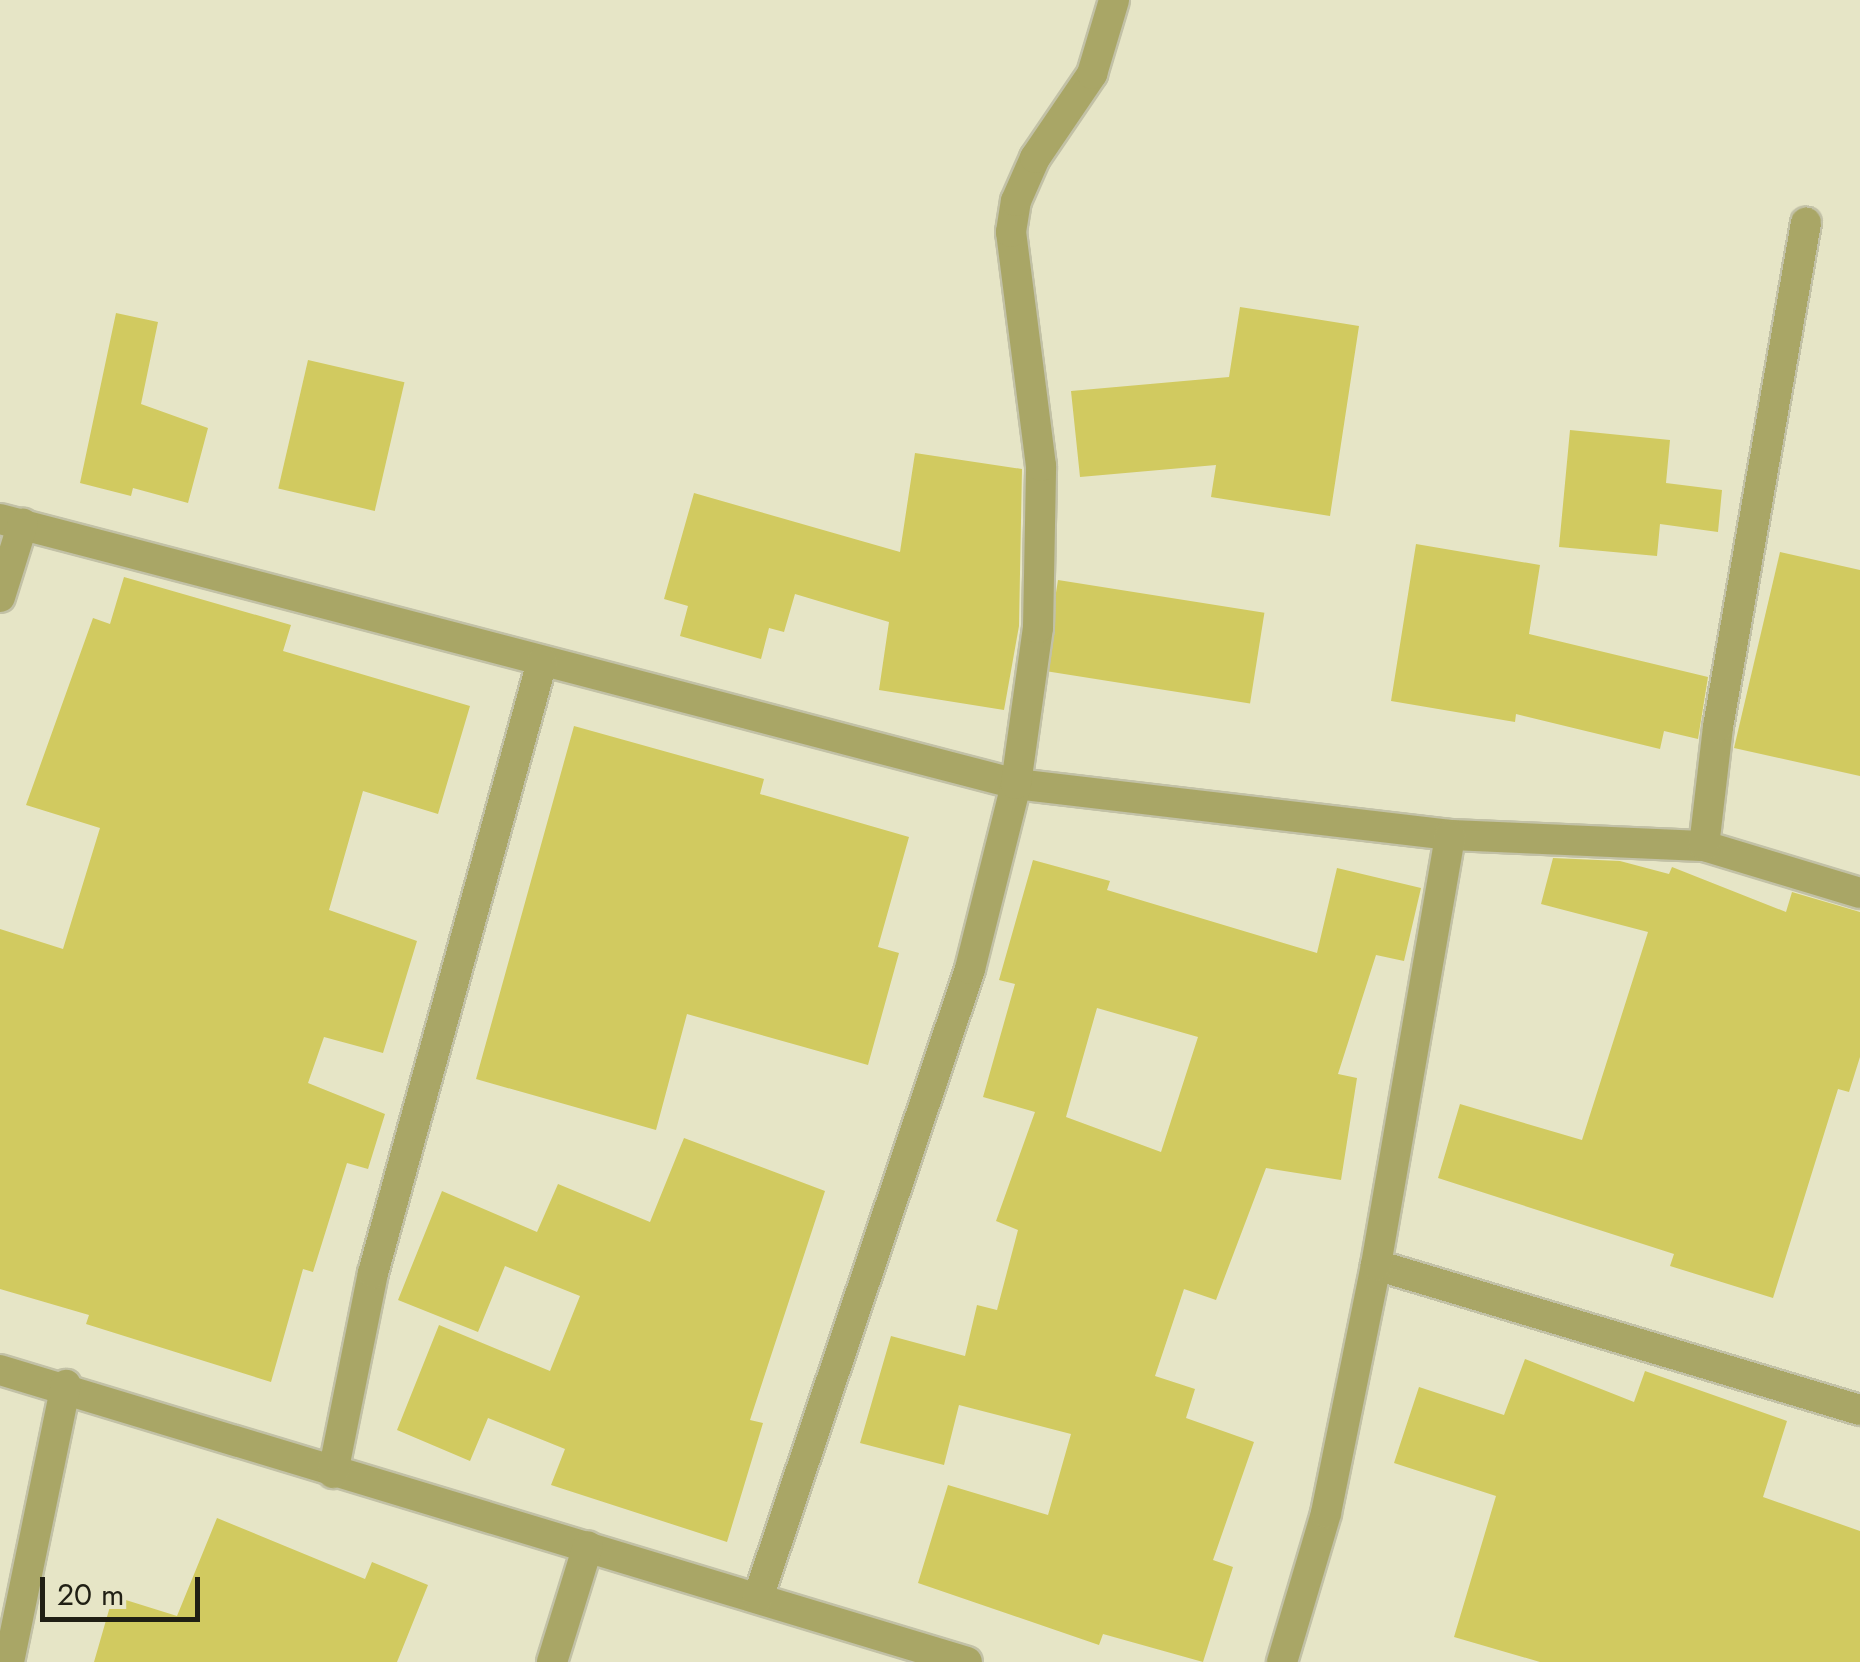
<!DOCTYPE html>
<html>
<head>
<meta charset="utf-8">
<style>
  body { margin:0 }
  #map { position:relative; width:1860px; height:1662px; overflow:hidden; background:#e6e5c6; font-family:Jost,sans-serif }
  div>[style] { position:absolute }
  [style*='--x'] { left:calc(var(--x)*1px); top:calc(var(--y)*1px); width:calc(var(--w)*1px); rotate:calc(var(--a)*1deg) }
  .building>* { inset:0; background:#d1ca60; transform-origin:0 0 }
  .roads { filter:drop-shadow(2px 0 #c2c1a6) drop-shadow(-2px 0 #c2c1a6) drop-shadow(0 2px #c2c1a6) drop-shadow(0 -2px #c2c1a6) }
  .minor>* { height:30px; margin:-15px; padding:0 15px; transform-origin:15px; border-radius:15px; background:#a9a666 }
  span { translate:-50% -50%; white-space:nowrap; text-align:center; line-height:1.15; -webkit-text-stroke:8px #e6e5c6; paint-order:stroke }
  .scale { position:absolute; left:40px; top:1577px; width:160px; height:45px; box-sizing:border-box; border:5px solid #201f14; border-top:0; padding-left:12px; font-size:30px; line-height:35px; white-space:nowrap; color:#201f14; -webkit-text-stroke:8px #e6e5c6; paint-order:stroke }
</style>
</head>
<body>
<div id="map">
  <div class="building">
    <i style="clip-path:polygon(1240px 307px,1359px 326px,1330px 516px,1211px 497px,1216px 465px,1080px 477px,1071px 391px,1229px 377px)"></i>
    <i style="clip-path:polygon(116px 313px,158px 322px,141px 404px,208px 428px,188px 503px,133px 488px,131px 496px,80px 483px)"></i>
    <i style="left:308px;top:360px;width:99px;height:132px;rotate:13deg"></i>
    <i style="clip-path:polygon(1570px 430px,1670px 440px,1666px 483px,1722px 490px,1718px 532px,1660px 524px,1657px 556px,1559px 547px)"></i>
    <i style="clip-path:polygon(915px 453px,1022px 469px,1019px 626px,1004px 710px,879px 690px,889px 622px,795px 594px,784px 632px,769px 628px,761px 659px,680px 636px,688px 606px,664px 599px,694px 493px,900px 552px)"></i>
    <i style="clip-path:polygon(1416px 544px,1540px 565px,1529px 634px,1708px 677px,1698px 739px,1664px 731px,1660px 749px,1516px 714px,1515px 722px,1391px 701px)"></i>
    <i style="clip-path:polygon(1780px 552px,1860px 570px,1860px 776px,1734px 748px)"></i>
    <i style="clip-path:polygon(124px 577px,291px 625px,283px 651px,470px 706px,438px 814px,363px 791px,329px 910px,417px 941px,383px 1053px,324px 1037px,308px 1083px,385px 1114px,368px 1169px,347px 1163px,313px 1272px,303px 1269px,271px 1382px,86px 1324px,89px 1315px,0 1289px,0 929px,63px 949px,100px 828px,26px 805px,93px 618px,110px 624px)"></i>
    <i style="left:1058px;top:580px;width:209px;height:92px;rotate:9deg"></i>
    <i style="clip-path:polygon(574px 726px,764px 779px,760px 794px,909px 837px,878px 947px,899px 953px,868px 1065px,687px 1014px,656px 1130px,476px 1079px)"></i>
    <i style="clip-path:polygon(1553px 858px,1620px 861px,1669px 874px,1672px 867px,1786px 912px,1792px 892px,1860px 912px,1860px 1057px,1849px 1092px,1838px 1089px,1773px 1298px,1670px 1266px,1674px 1254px,1438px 1178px,1460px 1104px,1582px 1140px,1648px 932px,1541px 904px)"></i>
    <i style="clip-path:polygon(evenodd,1033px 860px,1110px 881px,1107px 890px,1317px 953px,1337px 868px,1421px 888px,1404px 961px,1376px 955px,1338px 1074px,1357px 1078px,1341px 1180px,1266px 1168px,1216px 1300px,1184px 1289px,1155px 1376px,1195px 1389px,1186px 1418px,1254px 1442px,1213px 1560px,1233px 1567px,1203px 1662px,1103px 1634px,1099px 1645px,918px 1583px,948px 1485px,1048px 1515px,1071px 1434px,959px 1405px,944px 1465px,860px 1443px,891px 1336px,965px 1356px,977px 1305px,997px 1310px,1018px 1230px,996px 1221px,1035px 1112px,983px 1097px,1015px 984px,999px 980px,1033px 860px,1097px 1008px,1198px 1037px,1161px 1152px,1066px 1117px,1097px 1008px)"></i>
    <i style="clip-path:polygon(684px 1138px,825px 1191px,750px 1420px,763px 1423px,727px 1542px,551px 1485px,565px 1449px,488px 1418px,470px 1461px,397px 1430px,439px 1325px,550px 1371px,580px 1296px,505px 1266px,478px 1332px,398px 1300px,442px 1191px,537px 1232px,558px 1184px,650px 1222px)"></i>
    <i style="clip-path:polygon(1525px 1359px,1634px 1402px,1645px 1371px,1787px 1421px,1763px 1497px,1860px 1531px,1860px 1662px,1540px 1662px,1454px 1637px,1496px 1496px,1394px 1463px,1419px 1387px,1504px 1415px)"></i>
    <i style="clip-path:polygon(217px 1518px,365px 1579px,372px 1562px,428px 1585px,397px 1662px,94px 1662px,113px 1596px,177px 1616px)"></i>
  </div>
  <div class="roads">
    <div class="minor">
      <i style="--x:0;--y:519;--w:1050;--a:14.62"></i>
      <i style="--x:1016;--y:784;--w:437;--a:6.7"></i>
      <i style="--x:1450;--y:835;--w:254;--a:2.5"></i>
      <i style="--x:1704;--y:846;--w:163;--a:16.8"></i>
      <i style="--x:0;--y:597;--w:77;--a:-72.7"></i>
      <i style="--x:1704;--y:846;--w:120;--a:-83.3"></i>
      <i style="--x:1718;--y:727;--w:512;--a:-80.1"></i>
      <i style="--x:1376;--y:1265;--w:505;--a:16.68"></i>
      <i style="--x:0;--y:1370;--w:1010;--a:16.8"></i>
      <i style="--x:333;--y:1473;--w:204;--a:-78.7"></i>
      <i style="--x:373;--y:1273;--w:634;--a:-74.54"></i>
      <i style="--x:758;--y:1598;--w:664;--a:-71.37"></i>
      <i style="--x:970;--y:969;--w:191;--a:-76"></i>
      <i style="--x:1016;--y:784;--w:158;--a:-82"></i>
      <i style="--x:1038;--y:628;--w:162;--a:-88.9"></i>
      <i style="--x:1041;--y:466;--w:236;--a:-97.3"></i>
      <i style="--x:1011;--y:232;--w:31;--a:-81"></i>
      <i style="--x:1016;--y:201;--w:47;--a:-66.2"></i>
      <i style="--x:1035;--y:158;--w:102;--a:-55.8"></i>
      <i style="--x:1092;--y:74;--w:77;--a:-73.4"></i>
      <i style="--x:9;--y:1662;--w:283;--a:-78.4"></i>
      <i style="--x:552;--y:1662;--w:121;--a:-72.8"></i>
      <i style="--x:1282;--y:1662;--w:155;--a:-73.5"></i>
      <i style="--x:1326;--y:1513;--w:253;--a:-78.6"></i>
      <i style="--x:1376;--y:1265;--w:436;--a:-80.2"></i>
    </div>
  </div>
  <div class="scale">20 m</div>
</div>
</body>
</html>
